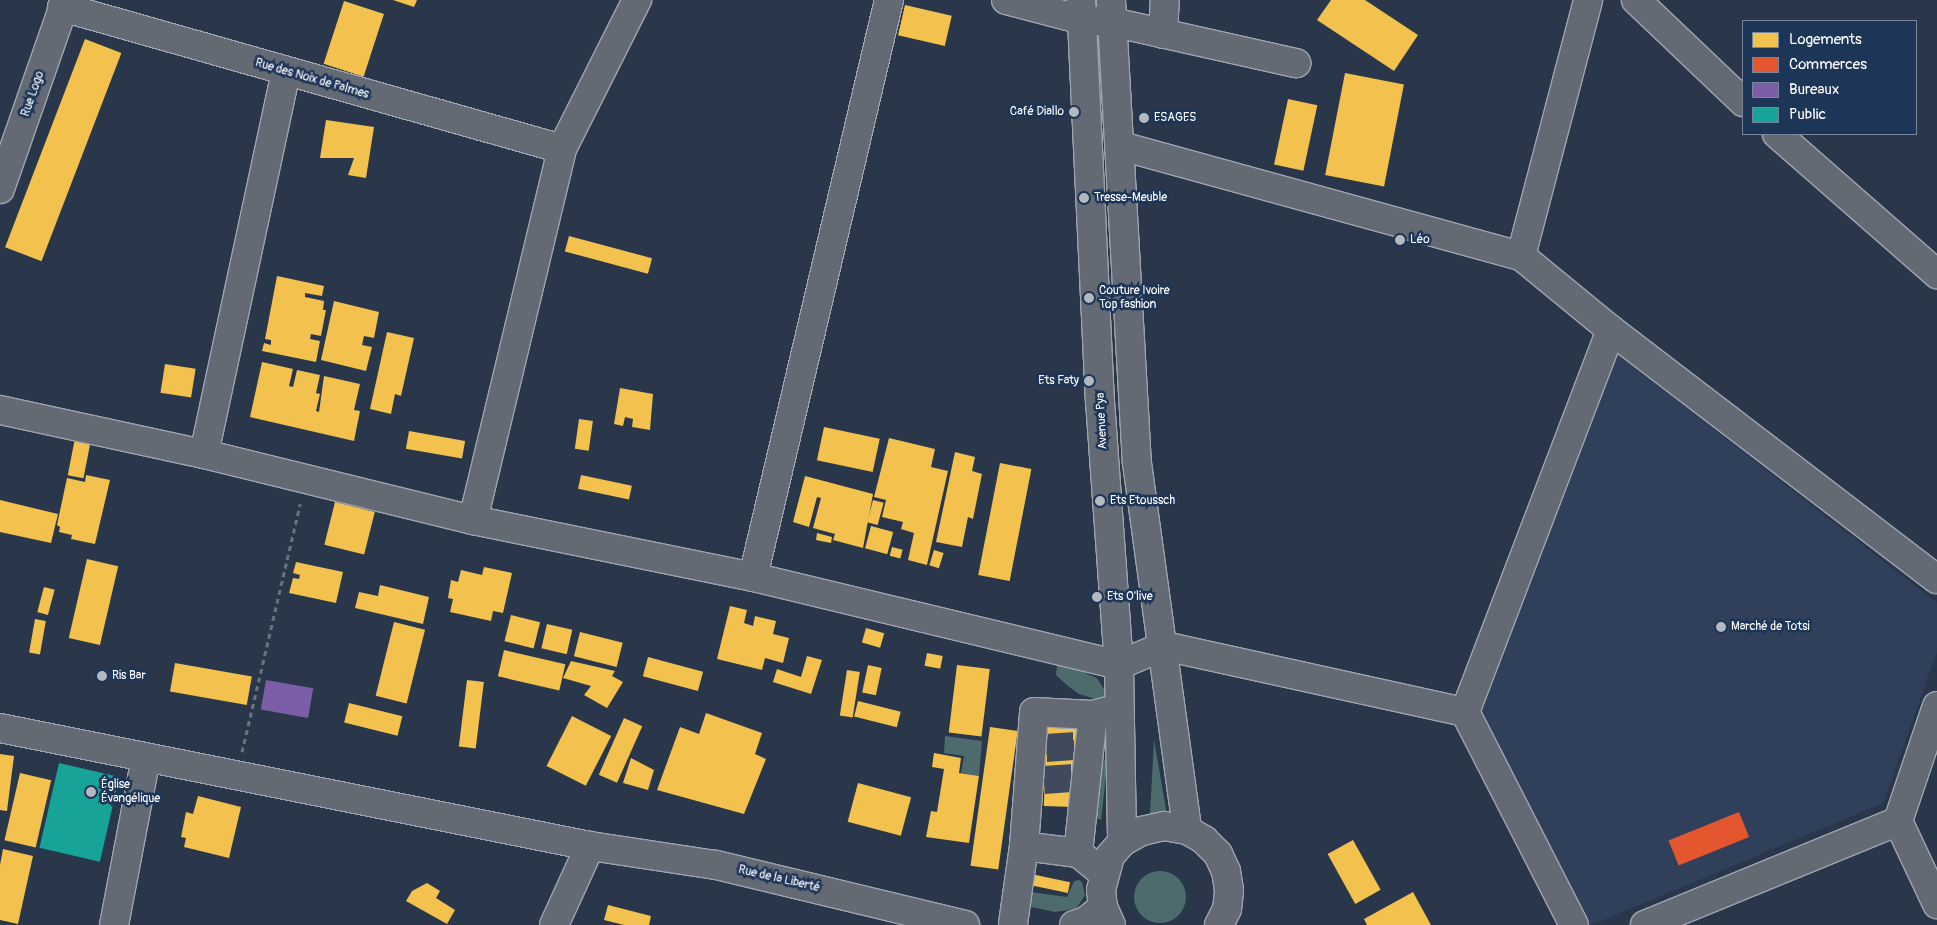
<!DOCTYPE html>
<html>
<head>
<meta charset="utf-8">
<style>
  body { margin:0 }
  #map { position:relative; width:1937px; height:925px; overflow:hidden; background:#2a374a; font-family:Pangolin,sans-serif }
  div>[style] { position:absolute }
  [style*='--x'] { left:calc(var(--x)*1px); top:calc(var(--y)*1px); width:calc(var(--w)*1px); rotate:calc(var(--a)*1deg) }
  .built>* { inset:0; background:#30405a }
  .green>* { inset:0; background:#4d6b6d }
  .round { border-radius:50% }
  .homes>* { inset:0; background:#f2c14e; transform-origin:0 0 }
  .shops>* { inset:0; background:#e4572e; transform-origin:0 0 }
  .offices>* { inset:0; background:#7b5ea7; transform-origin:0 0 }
  .public>* { inset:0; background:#17a398; transform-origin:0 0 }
  .minor-tunnel>* { height:28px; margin-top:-14px; transform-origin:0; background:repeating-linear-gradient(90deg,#3f4b5c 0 28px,transparent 0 42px) }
  .path>* { height:3px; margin-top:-1.5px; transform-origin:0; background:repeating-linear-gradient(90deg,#6a727c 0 5px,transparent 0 9px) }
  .roads { filter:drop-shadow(1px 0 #9fa5ae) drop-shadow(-1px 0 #9fa5ae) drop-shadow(0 1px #9fa5ae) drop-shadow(0 -1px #9fa5ae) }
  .minor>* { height:28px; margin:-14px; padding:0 14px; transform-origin:14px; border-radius:14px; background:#636a74 }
  .major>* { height:28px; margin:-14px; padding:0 14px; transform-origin:14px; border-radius:14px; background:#636a74 }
  .dots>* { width:14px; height:14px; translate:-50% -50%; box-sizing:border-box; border:2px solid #1d3557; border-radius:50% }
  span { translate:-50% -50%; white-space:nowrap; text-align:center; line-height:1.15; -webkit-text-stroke:5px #1d3557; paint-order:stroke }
  .street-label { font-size:12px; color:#fff }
  .poi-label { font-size:12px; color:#fff }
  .right { translate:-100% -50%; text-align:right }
  .left { translate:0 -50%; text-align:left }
  .legend { position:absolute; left:1742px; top:20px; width:175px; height:115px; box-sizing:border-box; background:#1d3557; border:1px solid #77869a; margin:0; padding:6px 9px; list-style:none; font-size:15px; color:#fff }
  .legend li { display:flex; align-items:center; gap:10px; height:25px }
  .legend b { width:25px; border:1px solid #77869a }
</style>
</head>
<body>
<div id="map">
  <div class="built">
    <i style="clip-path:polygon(1616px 353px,1937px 603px,1937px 652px,1883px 803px,1591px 925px,1583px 925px,1467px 722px)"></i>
  </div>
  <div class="green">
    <i style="clip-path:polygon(1067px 665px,1097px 678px,1108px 696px,1095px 699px,1079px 694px,1068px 686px,1056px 675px,1057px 666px)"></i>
    <i style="clip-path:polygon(945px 736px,982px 741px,979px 776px,961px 773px,964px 756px,944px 753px)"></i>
    <i style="clip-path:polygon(1154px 740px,1166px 809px,1164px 812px,1150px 814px)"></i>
    <i style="clip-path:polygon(1108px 759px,1101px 820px,1093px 817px,1093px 764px)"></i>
    <i class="round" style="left:1134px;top:871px;width:52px;height:52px"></i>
    <i style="clip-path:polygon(1079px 880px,1082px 882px,1085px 895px,1076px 909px,1055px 912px,1027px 906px,1030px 892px,1067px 897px,1074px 881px)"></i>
  </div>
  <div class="homes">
    <i style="clip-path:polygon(393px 0,417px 0,414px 7px)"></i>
    <i style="clip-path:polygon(1331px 0,1365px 0,1418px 35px,1394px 71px,1317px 20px)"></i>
    <i style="left:344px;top:1px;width:42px;height:66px;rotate:18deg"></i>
    <i style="left:905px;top:5px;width:48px;height:31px;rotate:13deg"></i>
    <i style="left:85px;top:39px;width:39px;height:223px;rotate:21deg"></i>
    <i style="left:1345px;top:73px;width:60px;height:104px;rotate:11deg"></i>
    <i style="left:1288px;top:99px;width:30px;height:67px;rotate:12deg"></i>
    <i style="clip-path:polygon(326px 120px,374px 127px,366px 178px,348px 175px,354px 158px,320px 158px)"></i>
    <i style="left:569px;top:236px;width:86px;height:16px;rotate:15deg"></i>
    <i style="clip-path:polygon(277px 276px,324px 286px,322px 296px,305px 293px,305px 297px,324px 301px,323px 310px,326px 310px,321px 336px,311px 334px,310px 339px,320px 341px,316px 362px,262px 351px,264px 343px,271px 345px,271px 340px,265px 339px)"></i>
    <i style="clip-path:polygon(334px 301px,379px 312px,374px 338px,364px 336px,362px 345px,372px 347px,366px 371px,321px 360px)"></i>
    <i style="clip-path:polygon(387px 332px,414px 338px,401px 396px,395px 394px,391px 414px,370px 409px)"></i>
    <i style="clip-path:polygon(262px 362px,293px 369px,289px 386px,293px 387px,297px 370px,320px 375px,316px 393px,320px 394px,316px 411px,319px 412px,324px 376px,360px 384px,354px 410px,360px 411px,354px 441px,250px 417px)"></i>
    <i style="left:165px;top:364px;width:31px;height:29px;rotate:9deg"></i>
    <i style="clip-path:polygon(620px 388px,653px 394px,650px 430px,632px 427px,633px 419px,625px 417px,623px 426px,614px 424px)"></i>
    <i style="left:579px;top:419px;width:14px;height:30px;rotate:8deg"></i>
    <i style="left:824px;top:427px;width:57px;height:34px;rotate:12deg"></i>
    <i style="left:409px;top:431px;width:57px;height:18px;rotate:10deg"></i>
    <i style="left:75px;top:438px;width:16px;height:38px;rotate:11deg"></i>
    <i style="clip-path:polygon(889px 438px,935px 449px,931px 467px,948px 471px,927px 565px,908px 560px,914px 533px,901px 529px,903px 522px,882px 517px,886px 500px,874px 497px)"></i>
    <i style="clip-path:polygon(955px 452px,975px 457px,972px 471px,982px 474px,973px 519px,968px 517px,962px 547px,936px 542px)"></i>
    <i style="left:1000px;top:463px;width:32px;height:114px;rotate:11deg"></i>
    <i style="clip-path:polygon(86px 475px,110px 480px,95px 544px,71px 539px,72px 535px,59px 532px,60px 527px,57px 525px,67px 478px,85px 482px)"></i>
    <i style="left:581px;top:475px;width:52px;height:14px;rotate:12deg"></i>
    <i style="clip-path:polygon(805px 476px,873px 494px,863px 548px,833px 540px,835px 534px,813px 528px,821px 498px,817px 497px,809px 527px,793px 522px)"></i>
    <i style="clip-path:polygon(0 500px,58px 514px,51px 543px,0 532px)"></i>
    <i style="left:873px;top:500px;width:11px;height:23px;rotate:15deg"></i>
    <i style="left:335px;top:502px;width:41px;height:44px;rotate:14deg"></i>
    <i style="left:871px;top:526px;width:23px;height:23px;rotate:15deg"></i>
    <i style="clip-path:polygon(817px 533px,832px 537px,831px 543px,816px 540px)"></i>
    <i style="left:892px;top:547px;width:11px;height:9px;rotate:15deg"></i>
    <i style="left:934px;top:550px;width:10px;height:16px;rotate:17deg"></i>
    <i style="left:87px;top:559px;width:32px;height:81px;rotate:13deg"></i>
    <i style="clip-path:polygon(296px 562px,343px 572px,336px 603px,289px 593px,293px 578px,299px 579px,300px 575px,293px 573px)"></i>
    <i style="clip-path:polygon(484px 567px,512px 573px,503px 613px,493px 611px,491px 621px,450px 612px,453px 599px,448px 598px,451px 580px,458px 582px,461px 570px,482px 575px)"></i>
    <i style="clip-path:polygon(380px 585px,429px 597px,423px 624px,355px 608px,359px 592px,378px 596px)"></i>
    <i style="left:44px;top:587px;width:11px;height:26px;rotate:15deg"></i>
    <i style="clip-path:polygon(730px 606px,747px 610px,744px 623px,753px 626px,755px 616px,776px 621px,773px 634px,789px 638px,783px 663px,765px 658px,762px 670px,717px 659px)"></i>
    <i style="left:511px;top:615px;width:30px;height:27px;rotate:14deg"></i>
    <i style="left:35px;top:619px;width:11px;height:34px;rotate:10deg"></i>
    <i style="left:394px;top:622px;width:32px;height:76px;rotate:14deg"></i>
    <i style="left:547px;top:624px;width:26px;height:25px;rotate:13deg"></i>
    <i style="left:866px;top:628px;width:19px;height:15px;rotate:16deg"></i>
    <i style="left:580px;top:632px;width:44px;height:25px;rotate:14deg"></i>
    <i style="left:504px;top:650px;width:63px;height:27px;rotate:13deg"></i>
    <i style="left:927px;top:653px;width:16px;height:13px;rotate:11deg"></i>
    <i style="clip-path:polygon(807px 656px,822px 660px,811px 694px,773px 682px,777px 669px,801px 677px)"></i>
    <i style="left:648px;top:657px;width:57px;height:20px;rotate:15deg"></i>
    <i style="clip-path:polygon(571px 661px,615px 671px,612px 676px,623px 682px,607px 708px,584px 695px,591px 686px,563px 678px)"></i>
    <i style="left:175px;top:663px;width:78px;height:29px;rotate:10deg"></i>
    <i style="left:868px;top:665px;width:14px;height:28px;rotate:12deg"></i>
    <i style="left:957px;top:665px;width:33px;height:68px;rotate:7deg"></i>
    <i style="left:847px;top:670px;width:13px;height:46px;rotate:9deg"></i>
    <i style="left:467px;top:680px;width:17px;height:67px;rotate:7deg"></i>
    <i style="left:858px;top:701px;width:44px;height:16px;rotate:14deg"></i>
    <i style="left:349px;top:703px;width:55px;height:20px;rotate:14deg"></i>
    <i style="clip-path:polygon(706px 713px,762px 733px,755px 754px,766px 759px,744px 814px,657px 790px,680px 727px,699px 734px)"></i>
    <i style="left:572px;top:716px;width:44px;height:56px;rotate:27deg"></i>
    <i style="left:1047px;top:716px;width:30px;height:90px;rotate:2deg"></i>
    <i style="left:624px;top:718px;width:20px;height:62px;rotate:24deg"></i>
    <i style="left:990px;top:727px;width:28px;height:140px;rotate:8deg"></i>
    <i style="clip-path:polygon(934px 753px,961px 758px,959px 773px,979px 776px,969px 843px,926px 837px,931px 811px,937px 812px,944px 769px,932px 767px)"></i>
    <i style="clip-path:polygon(0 754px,14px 756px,7px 811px,0 810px)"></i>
    <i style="clip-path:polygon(631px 758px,654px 770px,648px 790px,623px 783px)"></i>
    <i style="left:20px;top:773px;width:32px;height:69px;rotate:13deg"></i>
    <i style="left:858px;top:783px;width:55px;height:40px;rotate:15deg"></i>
    <i style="clip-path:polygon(198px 796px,241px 807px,229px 858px,184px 847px,186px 838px,181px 837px,186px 812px,193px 814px)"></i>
    <i style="left:1353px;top:840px;width:57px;height:29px;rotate:61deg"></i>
    <i style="clip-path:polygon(3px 849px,33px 856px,18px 924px,0 920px,0 865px)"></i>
    <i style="left:1031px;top:874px;width:40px;height:11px;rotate:12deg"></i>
    <i style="clip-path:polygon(427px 883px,440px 891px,436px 898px,455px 910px,447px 924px,406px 901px,412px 891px)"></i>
    <i style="clip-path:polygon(1413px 892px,1431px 925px,1367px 925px,1364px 919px)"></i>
    <i style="clip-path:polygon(608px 905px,651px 916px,649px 925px,624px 925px,604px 920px)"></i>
  </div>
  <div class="shops">
    <i style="left:1739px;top:812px;width:27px;height:76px;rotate:68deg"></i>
  </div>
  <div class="offices">
    <i style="left:266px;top:680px;width:48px;height:30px;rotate:10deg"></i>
  </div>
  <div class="public">
    <i style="left:59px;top:763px;width:62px;height:87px;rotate:13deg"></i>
  </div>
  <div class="minor-tunnel">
    <i style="--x:1046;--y:748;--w:30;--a:-4"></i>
    <i style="--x:1044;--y:780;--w:30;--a:-4"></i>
  </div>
  <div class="path">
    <i style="--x:242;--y:752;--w:255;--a:-76.8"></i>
  </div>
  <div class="roads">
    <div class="minor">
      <i style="--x:1006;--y:0;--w:79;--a:14.7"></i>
      <i style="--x:1082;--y:20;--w:30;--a:4"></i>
      <i style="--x:1112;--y:22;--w:189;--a:12.6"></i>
      <i style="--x:1636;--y:0;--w:148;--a:43.6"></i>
      <i style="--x:62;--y:7;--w:520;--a:15.85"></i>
      <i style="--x:1163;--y:34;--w:34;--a:-87"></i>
      <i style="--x:1777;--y:134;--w:213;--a:41.2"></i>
      <i style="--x:1121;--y:146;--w:415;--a:15.4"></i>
      <i style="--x:1521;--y:256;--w:117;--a:39.4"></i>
      <i style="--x:1611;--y:330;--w:410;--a:37.4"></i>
      <i style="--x:0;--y:189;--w:200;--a:-70.8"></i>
      <i style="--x:1521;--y:256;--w:265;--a:-75.3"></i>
      <i style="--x:0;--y:410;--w:209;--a:12.2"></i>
      <i style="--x:204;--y:454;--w:277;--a:13.8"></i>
      <i style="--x:473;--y:520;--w:286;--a:11.5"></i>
      <i style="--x:753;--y:577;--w:376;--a:13.5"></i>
      <i style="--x:1119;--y:665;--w:49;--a:-22.9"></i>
      <i style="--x:1164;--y:646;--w:308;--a:12.4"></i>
      <i style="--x:1465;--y:712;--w:239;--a:62.9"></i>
      <i style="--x:204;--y:454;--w:391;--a:-77.9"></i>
      <i style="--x:473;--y:520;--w:382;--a:-76.5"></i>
      <i style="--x:562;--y:149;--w:167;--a:-63.3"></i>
      <i style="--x:753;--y:577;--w:593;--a:-76.74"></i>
      <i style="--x:1937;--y:706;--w:121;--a:108.7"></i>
      <i style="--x:1898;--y:821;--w:92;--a:64.8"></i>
      <i style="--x:1465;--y:712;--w:409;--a:-69.1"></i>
      <i style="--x:0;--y:728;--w:602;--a:11.31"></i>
      <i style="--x:590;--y:846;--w:127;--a:8.6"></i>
      <i style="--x:716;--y:865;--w:256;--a:13.5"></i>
      <i style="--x:1078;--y:853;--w:139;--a:-83.8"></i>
      <i style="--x:1103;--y:873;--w:32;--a:-141"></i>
      <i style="--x:1078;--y:853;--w:54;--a:-172.6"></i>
      <i style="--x:1024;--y:846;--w:134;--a:-85.7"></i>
      <i style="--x:1034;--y:712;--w:59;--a:2.9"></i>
      <i style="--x:1093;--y:715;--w:27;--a:-15"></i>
      <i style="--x:1013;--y:924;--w:79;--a:-82"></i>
      <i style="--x:114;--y:925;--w:170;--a:-79.2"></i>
      <i style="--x:554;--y:925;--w:87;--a:-65.5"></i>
      <i style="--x:1074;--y:925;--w:13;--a:-18"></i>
      <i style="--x:1086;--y:921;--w:22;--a:-39"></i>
      <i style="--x:1645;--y:925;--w:274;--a:-22.3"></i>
    </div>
    <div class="major">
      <i style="--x:1081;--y:0;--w:401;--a:87.3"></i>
      <i style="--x:1100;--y:401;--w:265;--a:85.9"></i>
      <i style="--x:1119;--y:665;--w:177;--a:89"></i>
      <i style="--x:1111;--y:0;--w:464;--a:86.8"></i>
      <i style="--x:1137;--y:463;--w:370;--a:82.2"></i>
      <i style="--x:1111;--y:925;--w:20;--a:-114"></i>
      <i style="--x:1103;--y:907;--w:17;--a:-97"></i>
      <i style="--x:1101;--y:890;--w:35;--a:-75"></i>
      <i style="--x:1110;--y:856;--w:18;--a:-49"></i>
      <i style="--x:1122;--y:842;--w:23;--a:-29"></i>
      <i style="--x:1142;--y:831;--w:23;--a:-13"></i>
      <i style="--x:1164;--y:826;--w:23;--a:10"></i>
      <i style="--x:1187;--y:830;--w:20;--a:30"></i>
      <i style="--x:1204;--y:840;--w:20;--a:45"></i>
      <i style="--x:1218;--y:854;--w:19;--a:65"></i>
      <i style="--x:1226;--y:871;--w:20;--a:81"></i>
      <i style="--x:1229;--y:891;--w:18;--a:96"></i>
      <i style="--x:1227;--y:909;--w:18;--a:117"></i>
    </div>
  </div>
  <div class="dots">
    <i style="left:1074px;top:112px;background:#b4b9c0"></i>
    <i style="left:1144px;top:118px;background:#b4b9c0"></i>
    <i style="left:1084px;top:198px;background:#b4b9c0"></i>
    <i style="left:1400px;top:240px;background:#b4b9c0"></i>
    <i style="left:1089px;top:298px;background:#b4b9c0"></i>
    <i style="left:1089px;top:381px;background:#b4b9c0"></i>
    <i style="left:1100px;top:501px;background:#b4b9c0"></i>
    <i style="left:1097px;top:597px;background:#b4b9c0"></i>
    <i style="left:1721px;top:627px;background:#b4b9c0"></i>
    <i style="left:102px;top:676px;background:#b4b9c0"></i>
    <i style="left:91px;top:792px;background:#b4b9c0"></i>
  </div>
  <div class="street-label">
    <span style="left:312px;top:79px;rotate:16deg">Rue des Noix de Palmes</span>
    <span style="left:33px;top:94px;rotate:-71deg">Rue Logo</span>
    <span style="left:1102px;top:421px;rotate:-93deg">Avenue Pya</span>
    <span style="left:779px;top:879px;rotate:13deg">Rue de la Liberté</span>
  </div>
  <div class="poi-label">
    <span class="right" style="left:1064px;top:112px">Café Diallo</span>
    <span class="left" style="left:1154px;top:118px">ESAGES</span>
    <span class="left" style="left:1094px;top:198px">Tresse-Meuble</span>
    <span class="left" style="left:1410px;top:240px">Léo</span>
    <span class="left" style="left:1099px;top:298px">Couture Ivoire<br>Top fashion</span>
    <span class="right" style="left:1079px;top:381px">Ets Faty</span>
    <span class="left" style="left:1110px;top:501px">Ets Etoussch</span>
    <span class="left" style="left:1107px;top:597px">Ets O'live</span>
    <span class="left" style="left:1731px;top:627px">Marché de Totsi</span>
    <span class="left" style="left:112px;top:676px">Ris Bar</span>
    <span class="left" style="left:101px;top:792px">Église<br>Évangélique</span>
  </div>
  <ul class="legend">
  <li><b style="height:14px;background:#f2c14e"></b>Logements</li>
  <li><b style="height:14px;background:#e4572e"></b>Commerces</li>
  <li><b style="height:14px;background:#7b5ea7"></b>Bureaux</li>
  <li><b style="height:14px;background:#17a398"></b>Public</li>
  </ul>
</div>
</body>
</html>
